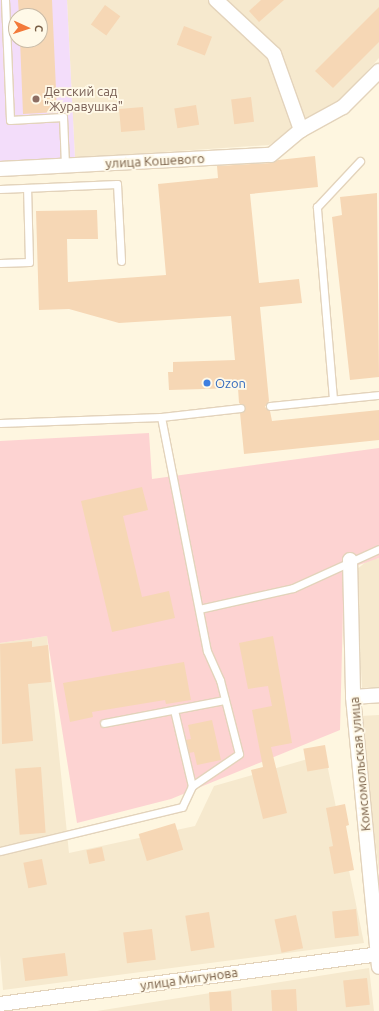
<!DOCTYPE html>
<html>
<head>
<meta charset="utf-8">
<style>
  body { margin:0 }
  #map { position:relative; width:379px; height:1011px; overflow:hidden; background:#fef6e0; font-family:Ubuntu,sans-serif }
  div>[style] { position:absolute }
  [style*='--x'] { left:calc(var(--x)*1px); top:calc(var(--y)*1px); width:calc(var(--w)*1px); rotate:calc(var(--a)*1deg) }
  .residential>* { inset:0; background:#f6e9ce }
  .education>* { inset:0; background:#f3ddfa }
  .medical>* { inset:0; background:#fdd3d2 }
  .building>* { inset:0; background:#f6d7b5; transform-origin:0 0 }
  .roads { filter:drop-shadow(1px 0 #e3d3bb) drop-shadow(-1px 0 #e3d3bb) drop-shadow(0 1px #e3d3bb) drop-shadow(0 -1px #e3d3bb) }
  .service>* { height:7px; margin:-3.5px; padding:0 3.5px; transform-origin:3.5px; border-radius:3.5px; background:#fff }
  .minor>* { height:14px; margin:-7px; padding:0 7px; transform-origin:7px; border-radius:7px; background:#fff }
  .dots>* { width:11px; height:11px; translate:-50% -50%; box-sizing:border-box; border:2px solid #fff9e8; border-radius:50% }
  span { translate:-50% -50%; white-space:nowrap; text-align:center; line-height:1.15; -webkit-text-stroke:3.5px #fff9e8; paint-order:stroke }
  .education-label { font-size:13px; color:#785e54 }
  .left { translate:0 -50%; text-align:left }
  .street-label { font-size:13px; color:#775d45 }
  .shop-label { font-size:13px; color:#366cbe }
  .north { position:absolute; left:8px; top:8px; width:40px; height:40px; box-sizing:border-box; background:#fff9e8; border:1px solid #c9bba7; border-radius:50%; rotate:93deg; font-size:11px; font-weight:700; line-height:16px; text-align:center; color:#775d45 }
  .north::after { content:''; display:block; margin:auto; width:14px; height:18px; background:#f37a3a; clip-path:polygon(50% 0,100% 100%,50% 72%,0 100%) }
</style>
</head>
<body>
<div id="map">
  <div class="residential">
    <i style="clip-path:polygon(67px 0,379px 0,379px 58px,342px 98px,269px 145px,75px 158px)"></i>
    <i style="clip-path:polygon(379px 558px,379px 687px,362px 688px,356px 570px,367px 561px)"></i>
    <i style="clip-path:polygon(47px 636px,69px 853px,195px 826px,214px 786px,325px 754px,364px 943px,3px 990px,0 955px,0 643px)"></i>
    <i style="clip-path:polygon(379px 715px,379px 872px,360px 716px)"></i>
    <i style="clip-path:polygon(369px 968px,374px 1011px,97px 1011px)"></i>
  </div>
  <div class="education">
    <i style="clip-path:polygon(evenodd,0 0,67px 0,75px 158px,0 162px,0 0,16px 16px,40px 16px,40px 40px,16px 40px,16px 16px)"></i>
  </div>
  <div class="medical">
    <i style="clip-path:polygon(149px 433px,152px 479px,379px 448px,379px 558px,344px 570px,340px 730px,171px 799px,77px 823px,47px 636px,0 643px,0 441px)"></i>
  </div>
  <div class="building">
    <i style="clip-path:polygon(18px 0,52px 0,57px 112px,23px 114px,20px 40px,40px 40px,40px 16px,19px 16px)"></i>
    <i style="clip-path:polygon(261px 0,284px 0,259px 22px,249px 11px)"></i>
    <i style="left:105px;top:5px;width:19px;height:24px;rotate:36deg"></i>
    <i style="clip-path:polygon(379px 7px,379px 42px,333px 88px,315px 71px)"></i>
    <i style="left:184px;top:26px;width:30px;height:20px;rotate:21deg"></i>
    <i style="left:251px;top:97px;width:25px;height:20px;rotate:83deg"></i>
    <i style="left:196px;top:105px;width:20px;height:22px;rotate:81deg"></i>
    <i style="left:143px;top:107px;width:23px;height:24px;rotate:85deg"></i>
    <i style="clip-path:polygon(315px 156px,318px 187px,250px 194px,259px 283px,299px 279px,302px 303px,260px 307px,269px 401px,265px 407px,270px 411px,272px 421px,379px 410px,379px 440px,244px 454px,240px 413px,245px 408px,239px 403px,238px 388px,169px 390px,168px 372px,173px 372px,173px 362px,235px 360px,231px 316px,119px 323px,69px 309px,39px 310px,36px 211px,97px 210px,98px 239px,67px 239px,68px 282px,166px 275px,158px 184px,218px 178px,217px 166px,271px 163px,278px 160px)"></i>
    <i style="clip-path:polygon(377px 193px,379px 377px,350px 380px,332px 217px,342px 215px,340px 197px)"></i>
    <i style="clip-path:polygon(142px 487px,148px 510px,123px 516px,142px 597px,169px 591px,175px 618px,112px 632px,81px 501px)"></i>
    <i style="clip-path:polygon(273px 636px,292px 743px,271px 747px,287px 813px,263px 819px,251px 770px,263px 767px,252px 710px,272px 706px,268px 686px,248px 689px,239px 643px)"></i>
    <i style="clip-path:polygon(32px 641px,32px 647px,48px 645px,51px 682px,28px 684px,33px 741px,2px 744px,0 644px)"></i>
    <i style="clip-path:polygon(184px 662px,191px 700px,166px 704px,165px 700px,92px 712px,93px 717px,70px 722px,63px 683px)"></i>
    <i style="clip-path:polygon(212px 720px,221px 760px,197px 765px,194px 752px,189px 753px,189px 750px,186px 740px,191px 739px,188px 725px)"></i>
    <i style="left:325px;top:745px;width:23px;height:22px;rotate:80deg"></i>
    <i style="left:41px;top:767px;width:66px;height:26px;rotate:86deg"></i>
    <i style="clip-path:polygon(345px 804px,349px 825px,346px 826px,354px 870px,334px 874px,329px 847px,333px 846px,326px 808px)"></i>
    <i style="left:175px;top:823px;width:28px;height:38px;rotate:73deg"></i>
    <i style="left:102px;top:847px;width:14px;height:16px;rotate:78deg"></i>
    <i style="left:42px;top:859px;width:26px;height:19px;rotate:79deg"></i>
    <i style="left:356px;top:909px;width:27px;height:24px;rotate:84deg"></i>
    <i style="left:209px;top:912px;width:36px;height:24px;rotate:81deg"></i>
    <i style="left:296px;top:915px;width:34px;height:22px;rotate:78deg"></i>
    <i style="left:152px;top:929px;width:31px;height:29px;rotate:83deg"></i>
    <i style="left:65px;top:953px;width:23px;height:43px;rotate:83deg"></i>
    <i style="left:367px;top:978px;width:27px;height:24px;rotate:84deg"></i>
    <i style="left:296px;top:989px;width:22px;height:25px;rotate:87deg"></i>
    <i style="left:231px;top:991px;width:20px;height:22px;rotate:87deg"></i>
  </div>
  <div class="roads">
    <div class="service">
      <i style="--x:5;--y:0;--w:120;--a:87.6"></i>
      <i style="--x:10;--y:120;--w:53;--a:-3.2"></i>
      <i style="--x:63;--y:117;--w:48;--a:87.6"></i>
      <i style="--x:0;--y:189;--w:117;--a:-2.4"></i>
      <i style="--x:117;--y:184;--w:77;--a:87"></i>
      <i style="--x:0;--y:263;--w:29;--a:-2"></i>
      <i style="--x:29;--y:262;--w:74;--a:-91.5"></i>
      <i style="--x:333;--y:399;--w:193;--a:-94.8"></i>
      <i style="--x:317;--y:207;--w:63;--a:-46.9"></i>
      <i style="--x:270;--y:406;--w:110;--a:-5.8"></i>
      <i style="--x:161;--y:417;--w:80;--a:-6.5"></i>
      <i style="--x:0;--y:423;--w:161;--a:-2.1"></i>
      <i style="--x:161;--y:417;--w:238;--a:78.9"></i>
      <i style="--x:207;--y:651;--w:32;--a:66"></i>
      <i style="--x:220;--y:680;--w:76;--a:75.6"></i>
      <i style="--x:239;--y:754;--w:57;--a:145.8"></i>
      <i style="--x:192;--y:786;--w:23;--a:115"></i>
      <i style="--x:182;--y:807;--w:187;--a:166.4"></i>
      <i style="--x:199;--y:609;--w:96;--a:-12.6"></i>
      <i style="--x:293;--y:588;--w:94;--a:-24.4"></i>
      <i style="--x:174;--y:710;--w:78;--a:76.7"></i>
      <i style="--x:104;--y:723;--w:123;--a:-10.8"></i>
    </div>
    <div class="minor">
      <i style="--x:216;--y:0;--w:79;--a:43"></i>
      <i style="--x:274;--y:54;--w:81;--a:70.4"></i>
      <i style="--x:0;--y:169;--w:271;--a:-3"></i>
      <i style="--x:271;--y:155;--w:39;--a:-40"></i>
      <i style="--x:301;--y:130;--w:48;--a:-28.7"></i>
      <i style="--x:343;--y:107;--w:51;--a:-45"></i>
      <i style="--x:350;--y:560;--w:137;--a:88.7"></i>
      <i style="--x:353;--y:697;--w:271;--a:84.5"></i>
      <i style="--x:353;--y:697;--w:26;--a:-4"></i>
      <i style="--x:0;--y:1004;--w:381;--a:-7.5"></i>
    </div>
  </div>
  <div class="dots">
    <i style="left:36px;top:99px;background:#8d6e63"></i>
    <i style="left:207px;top:383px;background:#3f7fe0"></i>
  </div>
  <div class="education-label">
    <span class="left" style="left:44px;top:99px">Детский сад<br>"Журавушка"</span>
  </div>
  <div class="street-label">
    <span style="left:155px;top:161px;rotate:-3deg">улица Кошевого</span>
    <span style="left:360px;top:764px;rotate:-95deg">Комсомольская улица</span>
    <span style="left:189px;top:979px;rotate:-8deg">улица Мигунова</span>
  </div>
  <div class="shop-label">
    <span class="left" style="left:215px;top:383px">Ozon</span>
  </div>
  <div class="north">С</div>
</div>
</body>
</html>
